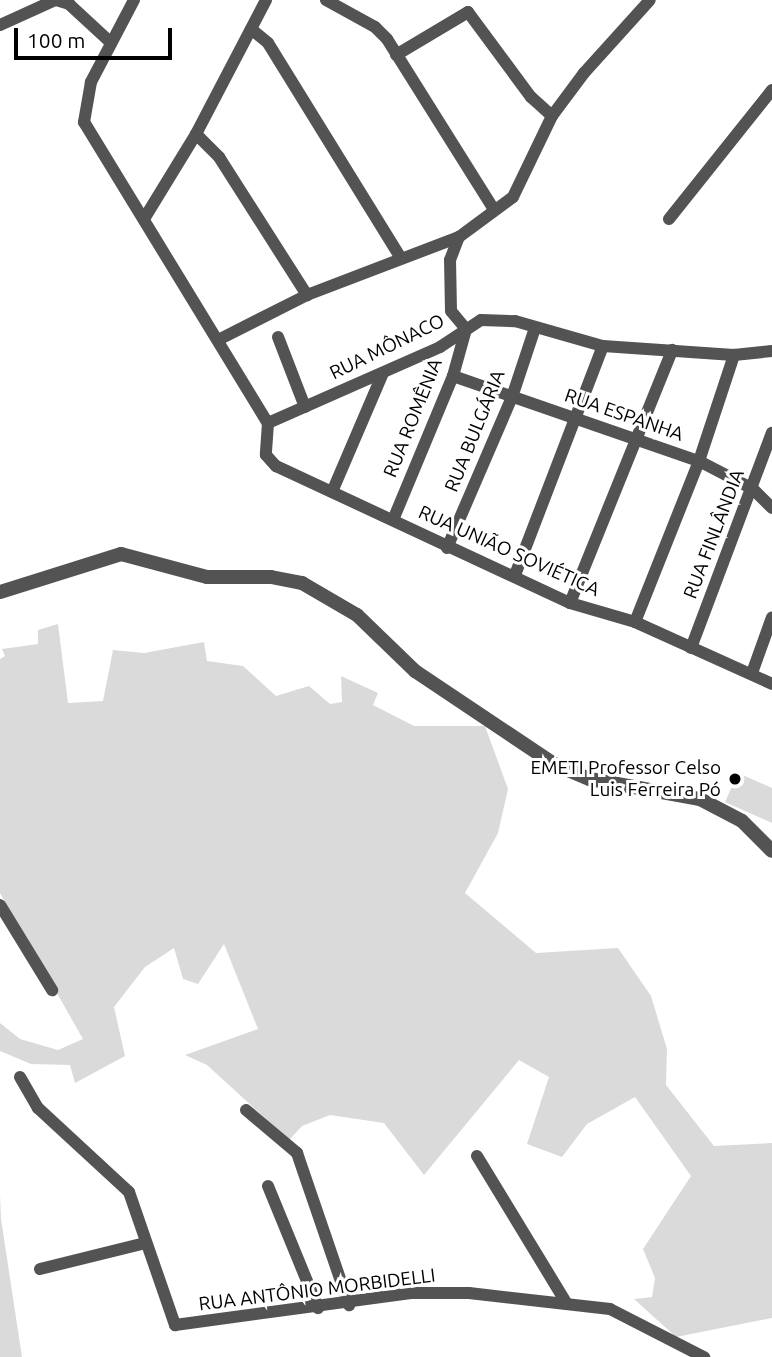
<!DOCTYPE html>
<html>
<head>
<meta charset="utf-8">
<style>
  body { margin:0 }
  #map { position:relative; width:772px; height:1357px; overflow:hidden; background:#fff; font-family:Ubuntu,sans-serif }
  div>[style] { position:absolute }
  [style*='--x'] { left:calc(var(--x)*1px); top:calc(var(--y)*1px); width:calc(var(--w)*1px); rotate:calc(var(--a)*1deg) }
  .green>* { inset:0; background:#dadada }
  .minor>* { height:12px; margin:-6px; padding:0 6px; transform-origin:6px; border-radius:6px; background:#535353 }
  .tertiary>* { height:14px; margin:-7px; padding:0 7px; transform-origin:7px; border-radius:7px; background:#535353 }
  .dots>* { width:19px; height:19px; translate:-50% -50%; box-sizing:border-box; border:4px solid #fff; border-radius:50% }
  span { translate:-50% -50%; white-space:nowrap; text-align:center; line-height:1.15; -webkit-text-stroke:6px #fff; paint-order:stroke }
  .street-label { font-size:19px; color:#000 }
  .poi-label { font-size:19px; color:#000 }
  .right { translate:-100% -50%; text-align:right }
  .scale { position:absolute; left:14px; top:28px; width:158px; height:32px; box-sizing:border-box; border:4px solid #000; border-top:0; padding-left:9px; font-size:21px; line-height:24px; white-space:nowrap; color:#000; -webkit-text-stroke:5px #fff; paint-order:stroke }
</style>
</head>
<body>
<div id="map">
  <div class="green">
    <i style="clip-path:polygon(58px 624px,68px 703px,103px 701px,113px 650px,144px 653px,204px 642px,207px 661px,243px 666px,276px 696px,309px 686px,330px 704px,342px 702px,341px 676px,378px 693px,373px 705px,414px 726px,485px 726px,508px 789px,498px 833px,465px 893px,536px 953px,618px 948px,651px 996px,667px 1049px,666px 1085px,714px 1146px,772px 1143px,772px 1318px,676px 1337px,634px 1299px,652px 1297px,655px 1278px,643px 1249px,691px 1176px,635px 1097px,587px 1124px,562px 1157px,527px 1144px,549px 1077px,519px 1060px,424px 1175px,384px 1123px,330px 1115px,302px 1126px,289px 1140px,207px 1065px,185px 1055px,258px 1029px,224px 944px,198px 984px,183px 979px,174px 948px,145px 967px,114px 1007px,125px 1056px,75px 1083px,70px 1065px,31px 1064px,0 1051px,0 1023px,20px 1039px,58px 1050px,83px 1039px,0 893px,0 659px,5px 656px,2px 649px,38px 644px,38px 630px)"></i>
    <i style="clip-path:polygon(738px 773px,772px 788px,772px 823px,725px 802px)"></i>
    <i style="clip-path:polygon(0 1194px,1px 1219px,22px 1357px,0 1357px)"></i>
  </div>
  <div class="minor">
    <i style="--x:56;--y:0;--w:14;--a:17"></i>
    <i style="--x:69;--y:4;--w:54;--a:42.8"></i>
    <i style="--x:134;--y:0;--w:93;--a:117.7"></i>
    <i style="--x:91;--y:82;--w:41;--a:99.9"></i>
    <i style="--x:84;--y:122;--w:353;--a:58.6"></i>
    <i style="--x:326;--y:0;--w:56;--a:28.9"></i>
    <i style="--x:375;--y:27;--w:17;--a:45"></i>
    <i style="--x:387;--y:39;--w:199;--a:57.9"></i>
    <i style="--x:0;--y:25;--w:60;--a:-24.4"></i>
    <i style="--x:251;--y:29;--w:22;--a:39"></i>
    <i style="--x:268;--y:43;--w:253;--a:58.3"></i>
    <i style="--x:396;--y:55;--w:84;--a:-30.8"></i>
    <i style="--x:468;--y:12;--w:106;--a:53.5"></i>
    <i style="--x:531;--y:97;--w:28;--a:42"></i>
    <i style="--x:196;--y:134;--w:33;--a:45"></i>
    <i style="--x:219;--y:157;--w:164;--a:57.5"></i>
    <i style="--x:144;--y:219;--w:100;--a:-58.5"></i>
    <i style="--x:196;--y:134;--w:151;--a:-62.4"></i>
    <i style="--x:669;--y:219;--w:165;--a:-51.4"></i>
    <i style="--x:278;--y:337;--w:75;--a:68.9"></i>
    <i style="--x:220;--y:339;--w:97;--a:-26.8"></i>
    <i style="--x:307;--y:295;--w:163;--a:-20.9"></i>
    <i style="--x:459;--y:237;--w:67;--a:-36.5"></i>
    <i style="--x:513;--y:197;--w:90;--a:-64.3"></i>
    <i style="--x:552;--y:116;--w:54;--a:-53.3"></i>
    <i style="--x:584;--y:73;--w:98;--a:-47.9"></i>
    <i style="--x:453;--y:376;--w:260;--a:19.1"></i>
    <i style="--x:699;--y:461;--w:61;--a:27.4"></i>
    <i style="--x:753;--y:489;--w:27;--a:45"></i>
    <i style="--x:268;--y:423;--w:32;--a:94"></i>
    <i style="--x:266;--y:455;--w:15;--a:48"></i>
    <i style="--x:276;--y:466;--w:324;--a:25"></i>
    <i style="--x:570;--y:603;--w:68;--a:16.3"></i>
    <i style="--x:635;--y:622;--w:150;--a:24.3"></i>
    <i style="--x:268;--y:423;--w:188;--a:-23.8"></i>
    <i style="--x:440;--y:347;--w:49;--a:-33.4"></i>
    <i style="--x:481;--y:320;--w:34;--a:2"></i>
    <i style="--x:515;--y:321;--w:91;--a:15.9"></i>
    <i style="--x:603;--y:346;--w:131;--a:3.9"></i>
    <i style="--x:734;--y:355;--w:38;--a:-6"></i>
    <i style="--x:332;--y:492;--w:129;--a:-66.8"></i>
    <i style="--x:393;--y:520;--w:156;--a:-67.4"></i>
    <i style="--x:453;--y:376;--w:49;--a:-74.5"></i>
    <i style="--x:466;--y:329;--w:23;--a:-130"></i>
    <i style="--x:451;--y:311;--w:51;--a:-91.1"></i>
    <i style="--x:450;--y:260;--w:25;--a:-69"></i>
    <i style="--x:447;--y:548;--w:164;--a:-66.7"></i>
    <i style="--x:512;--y:397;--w:73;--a:-71.6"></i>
    <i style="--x:515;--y:575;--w:245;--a:-69"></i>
    <i style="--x:570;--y:603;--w:273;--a:-68"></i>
    <i style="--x:635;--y:622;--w:173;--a:-68.3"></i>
    <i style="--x:699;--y:461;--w:112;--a:-71.7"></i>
    <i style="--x:691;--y:648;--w:230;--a:-69.4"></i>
    <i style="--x:752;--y:673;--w:59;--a:-70.3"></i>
    <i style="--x:0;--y:905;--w:100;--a:58.5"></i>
    <i style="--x:20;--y:1077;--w:36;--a:60"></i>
    <i style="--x:38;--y:1108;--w:124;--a:42.7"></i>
    <i style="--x:129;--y:1192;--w:141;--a:70.9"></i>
    <i style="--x:175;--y:1325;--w:238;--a:-7.7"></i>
    <i style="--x:411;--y:1293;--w:58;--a:0"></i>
    <i style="--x:469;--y:1293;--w:142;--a:6.5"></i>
    <i style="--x:610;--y:1309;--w:106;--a:27.1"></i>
    <i style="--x:246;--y:1110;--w:67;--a:40.1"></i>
    <i style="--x:297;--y:1153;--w:161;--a:71.1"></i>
    <i style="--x:477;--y:1156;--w:170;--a:58.7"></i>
    <i style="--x:268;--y:1186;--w:132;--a:67.7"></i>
    <i style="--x:40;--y:1269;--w:108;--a:-13.9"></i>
  </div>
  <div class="tertiary">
    <i style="--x:0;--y:592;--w:127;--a:-17.4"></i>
    <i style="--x:121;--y:554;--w:89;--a:15"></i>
    <i style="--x:207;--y:577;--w:64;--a:0"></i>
    <i style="--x:271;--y:577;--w:32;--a:11"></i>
    <i style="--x:302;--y:583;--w:64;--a:30.2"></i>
    <i style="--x:357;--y:615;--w:81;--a:44"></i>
    <i style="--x:415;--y:671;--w:167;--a:33.8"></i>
    <i style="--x:554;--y:764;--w:39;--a:23"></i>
    <i style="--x:590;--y:779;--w:112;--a:10.3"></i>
    <i style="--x:700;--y:799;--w:47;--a:27.6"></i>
    <i style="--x:742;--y:821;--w:42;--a:45"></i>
  </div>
  <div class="dots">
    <i style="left:735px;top:779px;background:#000"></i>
  </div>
  <div class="street-label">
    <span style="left:387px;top:347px;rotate:-26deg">RUA MÔNACO</span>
    <span style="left:624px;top:415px;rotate:19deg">RUA ESPANHA</span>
    <span style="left:413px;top:418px;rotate:-68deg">RUA ROMÊNIA</span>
    <span style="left:475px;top:431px;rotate:-68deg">RUA BULGÁRIA</span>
    <span style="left:714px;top:534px;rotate:-69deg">RUA FINLÂNDIA</span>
    <span style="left:509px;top:551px;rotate:24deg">RUA UNIÃO SOVIÉTICA</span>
    <span style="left:317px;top:1290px;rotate:-7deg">RUA ANTÔNIO MORBIDELLI</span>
  </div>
  <div class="poi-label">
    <span class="right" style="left:721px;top:779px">EMETI Professor Celso<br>Luis Ferreira Pó</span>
  </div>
  <div class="scale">100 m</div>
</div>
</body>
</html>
